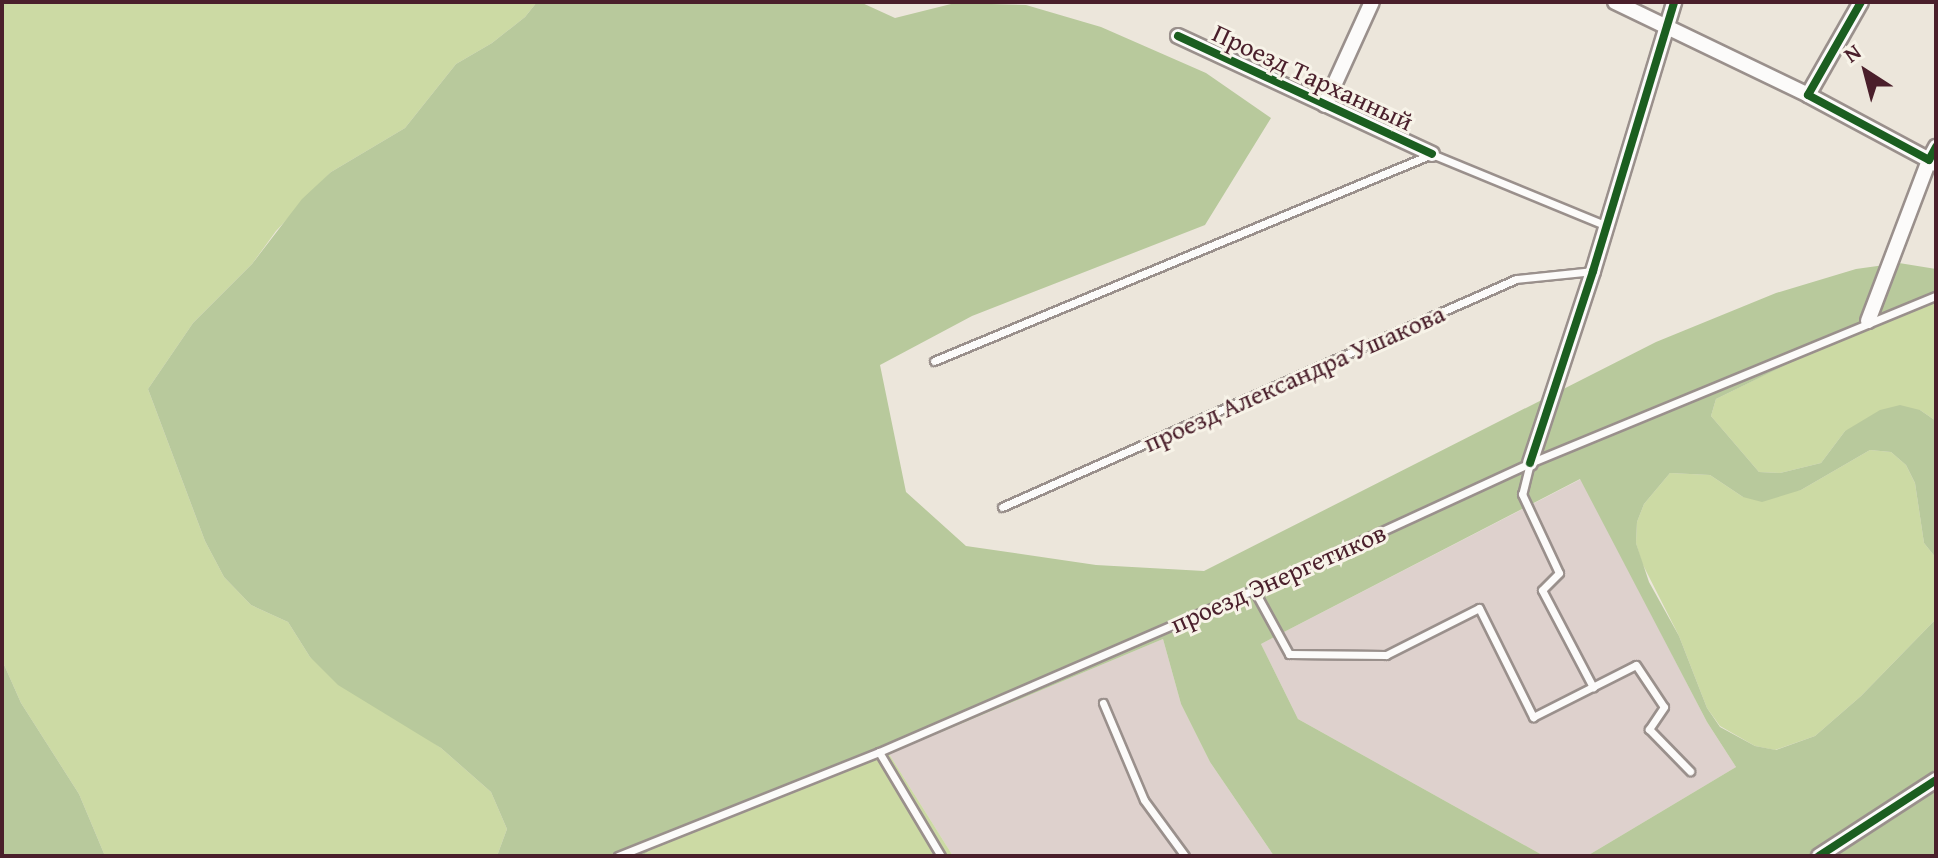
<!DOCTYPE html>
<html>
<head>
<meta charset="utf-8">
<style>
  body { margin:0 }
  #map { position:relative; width:1938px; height:858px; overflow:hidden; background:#ece6db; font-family:"Gentium Book Plus",serif }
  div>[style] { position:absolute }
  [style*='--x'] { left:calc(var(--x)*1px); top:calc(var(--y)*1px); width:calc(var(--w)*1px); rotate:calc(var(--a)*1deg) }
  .industrial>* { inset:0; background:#ded1cd }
  .green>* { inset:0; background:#ccdaa4 }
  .forest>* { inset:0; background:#b8c99c }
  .roads { filter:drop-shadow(2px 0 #9a908c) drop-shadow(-2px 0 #9a908c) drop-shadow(0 2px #9a908c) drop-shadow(0 -2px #9a908c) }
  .service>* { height:7px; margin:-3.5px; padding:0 3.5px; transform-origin:3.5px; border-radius:3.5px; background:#fcfbfa }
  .minor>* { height:14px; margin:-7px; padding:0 7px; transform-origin:7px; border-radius:7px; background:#fcfbfa }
  .cycleway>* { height:8px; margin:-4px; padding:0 4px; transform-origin:4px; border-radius:4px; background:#1b5e20 }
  span { translate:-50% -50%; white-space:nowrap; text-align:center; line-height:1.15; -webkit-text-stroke:6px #f7f3e8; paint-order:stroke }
  .street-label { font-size:26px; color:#4a1f2b }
  .frame { position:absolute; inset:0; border:4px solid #4a1f2b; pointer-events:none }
  .north { position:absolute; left:1826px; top:32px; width:80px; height:80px; -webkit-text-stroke:6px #f7f3e8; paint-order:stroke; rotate:324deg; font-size:22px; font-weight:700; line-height:32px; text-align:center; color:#4a1f2b }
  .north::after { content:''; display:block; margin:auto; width:28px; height:36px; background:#4a1f2b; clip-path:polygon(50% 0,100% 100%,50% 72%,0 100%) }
</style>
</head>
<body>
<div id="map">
  <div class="industrial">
    <i style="clip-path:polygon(1581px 479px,1707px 722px,1736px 767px,1587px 856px,1544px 856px,1298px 719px,1261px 644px)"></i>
    <i style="clip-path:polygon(1163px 639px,1181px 704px,1210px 762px,1274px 856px,953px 856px,889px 754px)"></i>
  </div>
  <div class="green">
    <i style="clip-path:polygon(2px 2px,537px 2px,525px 17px,492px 43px,456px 64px,405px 128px,331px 172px,276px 231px,252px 264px,193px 323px,148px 389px,205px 541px,224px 577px,251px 605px,288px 622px,310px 657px,441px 748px,491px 792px,507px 829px,497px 856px,105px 856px,79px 794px,21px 703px,2px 660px)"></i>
    <i style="clip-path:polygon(1936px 300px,1936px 421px,1920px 410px,1845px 431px,1821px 463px,1780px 473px,1759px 472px,1711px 416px,1716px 399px,1864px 326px)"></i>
    <i style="clip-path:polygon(1870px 450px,1891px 452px,1906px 465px,1915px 483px,1924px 543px,1936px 558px,1936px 619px,1861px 696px,1815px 736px,1775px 750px,1755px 746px,1720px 726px,1707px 708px,1679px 636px,1642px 563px,1636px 543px,1637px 522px,1644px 504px,1670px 473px,1710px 475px,1743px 497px,1801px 490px)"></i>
    <i style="clip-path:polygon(889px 754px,953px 856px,642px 856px,661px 843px)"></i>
  </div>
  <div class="forest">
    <i style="clip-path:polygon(537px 2px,860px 2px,895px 18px,955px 3px,1026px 5px,1101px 27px,1206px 73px,1271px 118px,1205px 225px,972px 316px,880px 365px,906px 492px,966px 546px,1096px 565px,1204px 571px,1656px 342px,1776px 293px,1856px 269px,1899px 263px,1936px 269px,1936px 300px,1864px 327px,1716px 399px,1711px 416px,1759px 472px,1780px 473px,1821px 463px,1845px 431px,1880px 410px,1900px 405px,1920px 410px,1936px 421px,1936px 558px,1924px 543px,1915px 483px,1906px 465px,1891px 452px,1870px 450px,1801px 490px,1762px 502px,1743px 497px,1710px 475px,1670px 473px,1644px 504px,1637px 522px,1636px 543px,1649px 582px,1679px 636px,1707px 708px,1720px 727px,1755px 746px,1776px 750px,1815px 736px,1861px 696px,1936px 619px,1936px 856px,1587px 856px,1736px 767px,1707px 722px,1580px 479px,1261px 644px,1298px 719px,1544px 856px,1274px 856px,1210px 762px,1181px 704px,1163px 639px,889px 754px,661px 843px,642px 856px,497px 856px,507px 829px,491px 792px,441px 748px,338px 685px,310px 657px,288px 622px,251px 605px,224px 577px,205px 541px,148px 389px,193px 323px,252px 264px,302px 199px,331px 172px,405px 128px,456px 64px,492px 43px,525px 17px)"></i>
    <i style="clip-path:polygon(2px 660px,21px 703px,79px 794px,105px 856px,2px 856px)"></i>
  </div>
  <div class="roads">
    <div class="service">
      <i style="--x:934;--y:361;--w:539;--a:-22.57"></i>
      <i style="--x:1432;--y:154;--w:189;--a:22.4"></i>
      <i style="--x:1530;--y:463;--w:32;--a:104"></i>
      <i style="--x:1522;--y:494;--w:87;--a:64.9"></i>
      <i style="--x:1559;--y:573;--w:24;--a:135"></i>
      <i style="--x:1542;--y:590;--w:110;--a:62.3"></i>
      <i style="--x:1002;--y:507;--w:562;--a:-23.92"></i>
      <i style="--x:1516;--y:279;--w:77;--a:-5.9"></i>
      <i style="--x:1254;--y:590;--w:73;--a:61.3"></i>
      <i style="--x:1289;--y:654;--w:97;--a:0.6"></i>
      <i style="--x:1386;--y:655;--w:104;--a:-26.8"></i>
      <i style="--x:1479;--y:608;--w:122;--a:63.6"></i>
      <i style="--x:1533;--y:717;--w:115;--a:-26.8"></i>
      <i style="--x:1636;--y:665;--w:50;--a:56.3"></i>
      <i style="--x:1664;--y:707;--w:27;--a:124"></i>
      <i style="--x:1649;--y:729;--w:59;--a:45.7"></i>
      <i style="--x:1103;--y:703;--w:105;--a:67.1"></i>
      <i style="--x:1144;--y:800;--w:69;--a:53.8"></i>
      <i style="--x:879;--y:752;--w:121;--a:59.2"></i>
      <i style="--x:618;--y:856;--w:281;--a:-21.7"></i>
      <i style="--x:879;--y:752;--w:408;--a:-23.4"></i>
      <i style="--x:1254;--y:590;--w:304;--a:-24.7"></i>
      <i style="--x:1530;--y:463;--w:439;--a:-22.4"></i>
    </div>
    <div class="minor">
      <i style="--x:1615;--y:2;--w:214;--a:25.7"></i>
      <i style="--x:1861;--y:2;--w:107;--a:119.7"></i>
      <i style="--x:1808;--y:95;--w:137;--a:28.2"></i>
      <i style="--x:1929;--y:160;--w:15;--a:-62"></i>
      <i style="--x:1178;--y:36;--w:280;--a:24.9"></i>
      <i style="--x:1325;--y:105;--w:113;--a:-65.5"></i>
      <i style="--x:1868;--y:321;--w:172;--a:-69.2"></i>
      <i style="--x:1929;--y:160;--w:8;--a:30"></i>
      <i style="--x:1530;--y:463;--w:202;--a:-71.8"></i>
      <i style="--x:1593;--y:271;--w:281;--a:-73.2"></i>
      <i style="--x:1819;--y:856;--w:140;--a:-33"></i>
    </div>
  </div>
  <div class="cycleway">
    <i style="--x:1861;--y:2;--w:107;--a:119.7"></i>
    <i style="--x:1808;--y:95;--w:137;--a:28.2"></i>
    <i style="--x:1929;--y:160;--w:15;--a:-62"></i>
    <i style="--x:1178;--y:36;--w:280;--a:24.9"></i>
    <i style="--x:1530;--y:463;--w:202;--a:-71.8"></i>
    <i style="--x:1593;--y:271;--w:281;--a:-73.2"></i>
    <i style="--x:1819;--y:856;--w:140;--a:-33"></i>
  </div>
  <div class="street-label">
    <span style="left:1313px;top:77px;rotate:25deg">Проезд Тарханный</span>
    <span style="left:1294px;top:378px;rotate:-24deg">проезд Александра Ушакова</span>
    <span style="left:1278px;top:578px;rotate:-24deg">проезд Энергетиков</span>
  </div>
  <div class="frame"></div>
  <div class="north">N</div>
</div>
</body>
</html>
